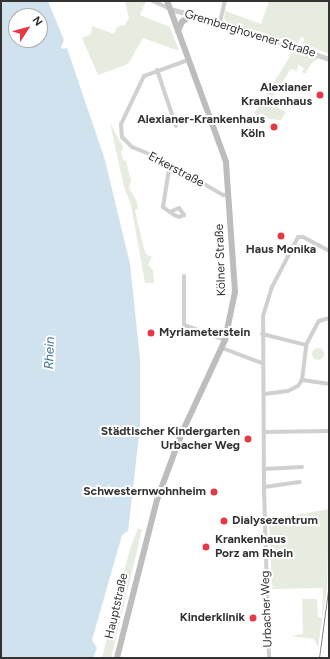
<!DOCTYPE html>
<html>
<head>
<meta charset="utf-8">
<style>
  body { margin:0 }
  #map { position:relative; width:330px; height:659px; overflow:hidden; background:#fff; font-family:Figtree,sans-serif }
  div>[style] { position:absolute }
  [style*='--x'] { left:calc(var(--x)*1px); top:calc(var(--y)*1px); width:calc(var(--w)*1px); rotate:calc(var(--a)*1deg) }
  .green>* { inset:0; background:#e6ecdf }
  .round { border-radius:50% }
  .water>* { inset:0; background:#cfe2ee }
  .minor>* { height:4px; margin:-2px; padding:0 2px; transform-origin:2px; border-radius:2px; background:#d0d0d0 }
  .tertiary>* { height:5px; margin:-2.5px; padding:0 2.5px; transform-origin:2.5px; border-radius:2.5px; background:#d0d0d0 }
  .secondary>* { height:5.5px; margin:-2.75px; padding:0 2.75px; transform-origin:2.75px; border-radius:2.75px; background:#bdbdbd }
  .tram>* { height:1px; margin:-0.5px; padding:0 0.5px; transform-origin:0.5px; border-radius:0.5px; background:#888 }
  .dots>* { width:11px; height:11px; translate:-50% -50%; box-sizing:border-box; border:2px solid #fff; border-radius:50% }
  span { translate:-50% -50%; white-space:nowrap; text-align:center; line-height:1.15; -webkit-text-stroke:4px #fff; paint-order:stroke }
  .street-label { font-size:12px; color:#333 }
  .poi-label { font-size:12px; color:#333; font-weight:700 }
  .right { translate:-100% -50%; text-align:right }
  .left { translate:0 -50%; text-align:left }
  .water-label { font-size:13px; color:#3f7597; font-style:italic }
  .frame { position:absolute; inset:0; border:2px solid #333; pointer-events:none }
  .north { position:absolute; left:8px; top:8px; width:40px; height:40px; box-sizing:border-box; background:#fff; border:1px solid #adadad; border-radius:50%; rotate:54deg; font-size:11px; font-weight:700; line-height:16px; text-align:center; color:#333 }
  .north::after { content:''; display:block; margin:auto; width:14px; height:18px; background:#e63946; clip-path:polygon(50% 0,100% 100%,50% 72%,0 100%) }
</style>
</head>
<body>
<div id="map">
  <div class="green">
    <i style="clip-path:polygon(125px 1px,146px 1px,140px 15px,170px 27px,179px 51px,143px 38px,128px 64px,98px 75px,82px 38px,91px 34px,92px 26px,114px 34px,117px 27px,125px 25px,129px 18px)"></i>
    <i style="clip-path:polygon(269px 1px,329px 1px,329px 54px,303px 43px,304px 38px,301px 37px,297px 44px,226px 21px,224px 18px,225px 11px,261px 24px)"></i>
    <i style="clip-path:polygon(295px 49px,319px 58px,311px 64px,305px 74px,302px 72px,304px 68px,298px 65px,297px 71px,291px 69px,272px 97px,269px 103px,286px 112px,281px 120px,270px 119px,261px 113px,257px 116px,254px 113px)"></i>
    <i style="clip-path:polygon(110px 123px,123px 147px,121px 153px,123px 160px,126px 161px,131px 181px,129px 188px,137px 202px,138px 209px,135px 210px,144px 249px,147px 255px,152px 257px,148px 265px,153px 270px,154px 283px,145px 283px,131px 205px,124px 187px)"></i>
    <i class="round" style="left:312px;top:348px;width:12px;height:12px"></i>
    <i style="clip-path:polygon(329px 509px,327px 588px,318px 647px,314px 639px,291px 636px,303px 634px,302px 599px,317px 599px,318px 617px,322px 618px,323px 588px,272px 589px,269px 520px)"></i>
    <i style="clip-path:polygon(138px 528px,142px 530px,111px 658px,102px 658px,130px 549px)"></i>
  </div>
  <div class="water">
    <i style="clip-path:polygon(evenodd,1px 1px,48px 1px,49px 4px,64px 40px,61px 47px,63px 49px,67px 48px,105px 160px,130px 264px,140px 359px,140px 427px,128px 531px,122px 535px,92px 640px,97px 648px,93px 658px,1px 658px,1px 1px,16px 16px,40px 16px,40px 40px,16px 40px,16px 16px)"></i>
  </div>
  <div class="minor">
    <i style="--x:153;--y:1;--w:19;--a:25"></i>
    <i style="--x:220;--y:22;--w:22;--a:-77"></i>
    <i style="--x:188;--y:60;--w:47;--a:160"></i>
    <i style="--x:144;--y:76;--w:53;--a:115.6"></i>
    <i style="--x:121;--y:124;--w:13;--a:86"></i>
    <i style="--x:122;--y:137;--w:14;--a:45"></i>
    <i style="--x:132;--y:147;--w:31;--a:22"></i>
    <i style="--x:161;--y:159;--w:72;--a:30.1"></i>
    <i style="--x:223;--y:195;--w:6;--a:0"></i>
    <i style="--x:157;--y:70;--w:59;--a:71.3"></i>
    <i style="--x:170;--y:212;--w:10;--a:-24"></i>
    <i style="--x:179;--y:208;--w:9;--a:54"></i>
    <i style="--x:184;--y:215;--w:5;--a:158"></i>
    <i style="--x:179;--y:217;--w:5;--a:-158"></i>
    <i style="--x:174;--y:215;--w:14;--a:-144"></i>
    <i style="--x:163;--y:207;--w:33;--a:-81"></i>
    <i style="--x:168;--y:174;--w:9;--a:-63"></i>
    <i style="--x:184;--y:276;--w:49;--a:90"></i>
    <i style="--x:184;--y:325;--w:44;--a:20.1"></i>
    <i style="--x:262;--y:334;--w:45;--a:14"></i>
    <i style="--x:306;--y:345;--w:27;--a:-62"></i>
    <i style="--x:319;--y:321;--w:10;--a:-17"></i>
    <i style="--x:222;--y:348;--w:43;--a:20.6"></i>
    <i style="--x:302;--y:380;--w:27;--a:8"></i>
    <i style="--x:264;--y:394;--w:24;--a:-7"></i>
    <i style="--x:288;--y:391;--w:11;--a:-27"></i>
    <i style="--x:298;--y:386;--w:7;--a:-56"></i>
    <i style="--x:302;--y:380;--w:35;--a:-83"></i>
    <i style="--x:264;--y:432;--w:65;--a:-0.9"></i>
    <i style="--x:264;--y:469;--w:38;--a:-3"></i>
    <i style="--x:264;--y:487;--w:36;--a:-8"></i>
    <i style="--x:269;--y:658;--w:171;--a:-91.7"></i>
    <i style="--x:264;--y:487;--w:171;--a:-90.3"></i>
    <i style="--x:263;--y:316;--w:30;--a:-73"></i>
    <i style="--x:272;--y:287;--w:56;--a:-62.5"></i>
    <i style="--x:298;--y:237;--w:5;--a:0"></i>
    <i style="--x:303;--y:237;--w:30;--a:28"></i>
  </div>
  <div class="tertiary">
    <i style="--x:170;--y:9;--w:63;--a:14.7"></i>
    <i style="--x:231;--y:25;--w:104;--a:19.1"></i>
  </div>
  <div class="secondary">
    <i style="--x:178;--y:31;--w:10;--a:-66"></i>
    <i style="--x:182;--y:22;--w:12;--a:-35"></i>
    <i style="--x:117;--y:658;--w:163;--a:-75.8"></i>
    <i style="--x:157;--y:500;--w:69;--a:-69.7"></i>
    <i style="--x:181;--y:435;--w:105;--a:-65.1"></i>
    <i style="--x:225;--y:340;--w:49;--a:-78.2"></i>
    <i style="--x:235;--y:292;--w:130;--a:-94"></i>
    <i style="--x:226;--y:162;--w:171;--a:-110.1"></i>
  </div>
  <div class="tram">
    <i style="--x:319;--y:658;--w:76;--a:-82.4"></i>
  </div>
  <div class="dots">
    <i style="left:320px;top:95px;background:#e63946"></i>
    <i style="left:274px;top:127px;background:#e63946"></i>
    <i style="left:281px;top:236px;background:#e63946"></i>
    <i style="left:151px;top:333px;background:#e63946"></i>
    <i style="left:248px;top:439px;background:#e63946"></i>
    <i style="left:214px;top:492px;background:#e63946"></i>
    <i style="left:224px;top:521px;background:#e63946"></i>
    <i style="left:206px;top:547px;background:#e63946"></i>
    <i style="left:253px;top:618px;background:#e63946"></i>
  </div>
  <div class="street-label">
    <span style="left:250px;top:34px;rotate:17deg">Gremberghovener Straße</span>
    <span style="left:176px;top:170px;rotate:28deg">Erkerstraße</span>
    <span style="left:221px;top:260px;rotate:-92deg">Kölner Straße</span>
    <span style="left:117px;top:606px;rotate:-77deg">Hauptstraße</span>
    <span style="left:267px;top:609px;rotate:-92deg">Urbacher Weg</span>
  </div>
  <div class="poi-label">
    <span class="right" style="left:312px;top:95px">Alexianer<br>Krankenhaus</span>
    <span class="right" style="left:265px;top:127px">Alexianer-Krankenhaus<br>Köln</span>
    <span style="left:281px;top:250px">Haus Monika</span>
    <span class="left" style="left:159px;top:333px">Myriameterstein</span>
    <span class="right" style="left:240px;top:439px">Städtischer Kindergarten<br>Urbacher Weg</span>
    <span class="right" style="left:206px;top:492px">Schwesternwohnheim</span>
    <span class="left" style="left:232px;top:521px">Dialysezentrum</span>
    <span class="left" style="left:215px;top:547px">Krankenhaus<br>Porz am Rhein</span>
    <span class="right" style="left:245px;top:618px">Kinderklinik</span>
  </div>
  <div class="water-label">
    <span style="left:50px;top:353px;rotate:-88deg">Rhein</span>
  </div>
  <div class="frame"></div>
  <div class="north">N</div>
</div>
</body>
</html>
